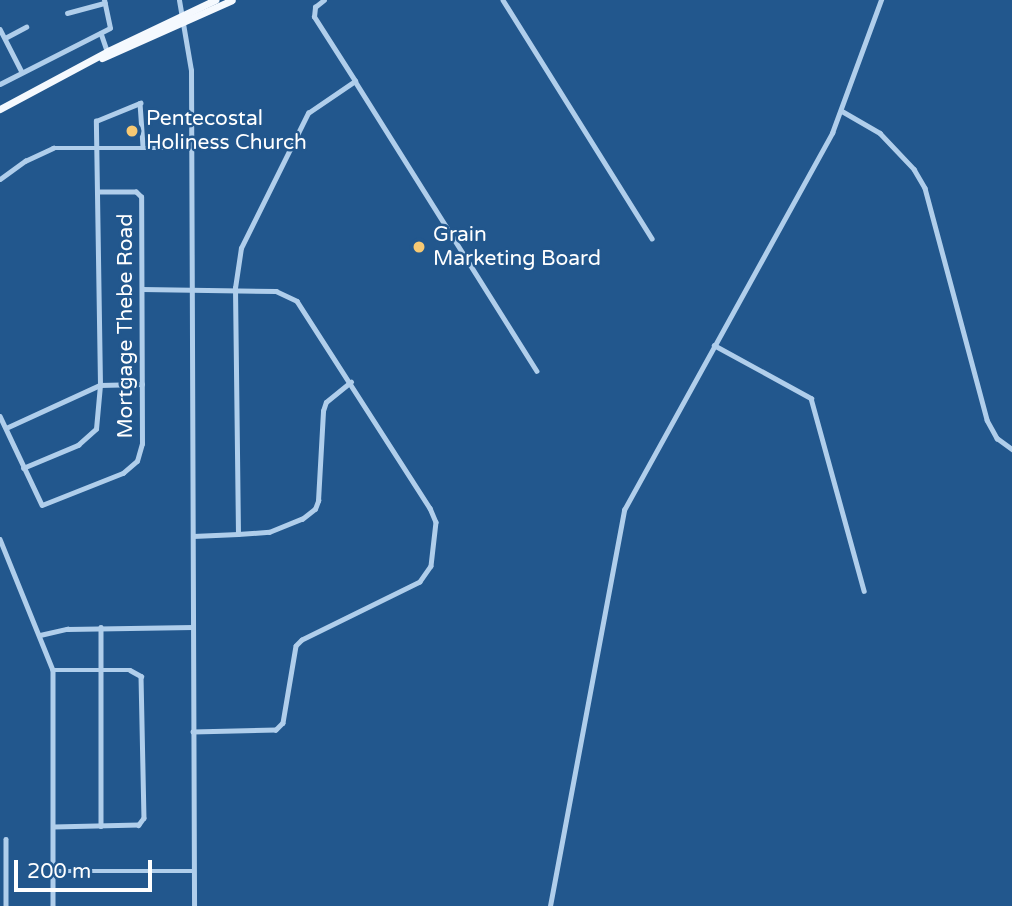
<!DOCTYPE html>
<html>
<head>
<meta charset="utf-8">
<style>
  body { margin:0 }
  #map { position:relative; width:1012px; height:906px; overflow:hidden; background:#22578d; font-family:"Varela Round",sans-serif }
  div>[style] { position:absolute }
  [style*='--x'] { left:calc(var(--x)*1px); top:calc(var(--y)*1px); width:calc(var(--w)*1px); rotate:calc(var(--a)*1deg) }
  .minor>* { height:4.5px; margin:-2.25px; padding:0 2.25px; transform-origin:2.25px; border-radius:2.25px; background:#b0ceeb }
  .tertiary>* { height:5px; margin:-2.5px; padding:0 2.5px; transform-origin:2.5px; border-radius:2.5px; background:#b0ceeb }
  .primary>* { height:7px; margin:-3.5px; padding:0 3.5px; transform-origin:3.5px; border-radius:3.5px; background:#f5f9fe }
  .dots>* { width:19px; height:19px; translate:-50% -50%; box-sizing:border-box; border:4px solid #22578d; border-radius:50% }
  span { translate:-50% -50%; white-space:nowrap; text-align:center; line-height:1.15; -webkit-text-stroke:5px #22578d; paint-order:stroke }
  .poi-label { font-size:21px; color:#fff }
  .left { translate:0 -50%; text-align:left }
  .street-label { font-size:21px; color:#fff }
  .scale { position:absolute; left:14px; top:860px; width:138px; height:32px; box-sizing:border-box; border:4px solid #fff; border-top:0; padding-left:9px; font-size:21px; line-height:24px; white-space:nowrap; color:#fff; -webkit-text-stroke:5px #22578d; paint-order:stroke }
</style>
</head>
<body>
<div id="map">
  <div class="minor">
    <i style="--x:503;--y:0;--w:281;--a:58"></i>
    <i style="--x:67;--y:13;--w:39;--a:-15"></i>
    <i style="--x:0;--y:29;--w:48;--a:62.9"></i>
    <i style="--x:101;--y:33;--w:18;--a:71"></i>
    <i style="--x:5;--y:38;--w:24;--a:-28"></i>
    <i style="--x:355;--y:81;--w:342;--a:57.9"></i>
    <i style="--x:0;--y:84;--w:123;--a:-27"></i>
    <i style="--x:110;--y:28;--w:29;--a:-102"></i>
    <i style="--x:842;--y:111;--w:44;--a:30.1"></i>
    <i style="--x:880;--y:133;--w:50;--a:46.6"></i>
    <i style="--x:914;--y:169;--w:22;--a:60"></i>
    <i style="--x:925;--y:188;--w:240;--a:75"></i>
    <i style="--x:987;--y:420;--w:21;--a:61"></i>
    <i style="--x:997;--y:438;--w:19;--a:36"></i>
    <i style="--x:0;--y:179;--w:31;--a:-36"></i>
    <i style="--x:25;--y:161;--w:31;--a:-25"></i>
    <i style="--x:53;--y:148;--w:139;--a:0"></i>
    <i style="--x:142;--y:289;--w:134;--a:0.9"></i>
    <i style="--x:276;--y:291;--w:23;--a:25"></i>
    <i style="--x:297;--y:301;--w:246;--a:57.3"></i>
    <i style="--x:430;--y:508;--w:15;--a:67"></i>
    <i style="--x:436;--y:522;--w:44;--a:96.5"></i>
    <i style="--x:431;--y:566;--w:19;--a:125"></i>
    <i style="--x:420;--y:582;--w:131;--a:153.8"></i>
    <i style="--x:302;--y:640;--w:8;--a:135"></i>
    <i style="--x:296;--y:646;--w:78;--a:99.6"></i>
    <i style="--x:283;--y:723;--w:10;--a:135"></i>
    <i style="--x:276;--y:730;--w:83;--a:178.6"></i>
    <i style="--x:714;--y:345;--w:111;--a:28.7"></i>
    <i style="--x:811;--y:398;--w:200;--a:74.6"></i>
    <i style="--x:0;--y:416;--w:98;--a:64.7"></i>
    <i style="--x:42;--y:505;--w:87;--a:-21.6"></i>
    <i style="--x:123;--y:473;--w:18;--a:-41"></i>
    <i style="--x:137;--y:461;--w:18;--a:-74"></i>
    <i style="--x:142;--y:444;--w:247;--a:-90.2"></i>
    <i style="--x:141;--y:197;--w:7;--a:-135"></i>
    <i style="--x:136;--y:192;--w:36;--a:180"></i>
    <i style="--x:6;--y:428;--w:103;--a:-24.6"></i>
    <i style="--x:100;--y:385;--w:42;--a:-1.4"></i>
    <i style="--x:23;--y:468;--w:60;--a:-22.7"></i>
    <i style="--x:78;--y:445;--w:24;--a:-42"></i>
    <i style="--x:96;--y:429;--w:44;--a:-84.8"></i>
    <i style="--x:100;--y:385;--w:264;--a:-90.9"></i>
    <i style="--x:96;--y:121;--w:48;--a:-22.2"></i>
    <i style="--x:140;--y:103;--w:43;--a:86"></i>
    <i style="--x:238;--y:534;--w:31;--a:-4"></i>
    <i style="--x:269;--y:532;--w:35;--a:-22"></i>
    <i style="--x:302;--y:519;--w:16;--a:-38"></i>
    <i style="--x:315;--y:509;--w:9;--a:-69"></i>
    <i style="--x:318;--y:501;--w:90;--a:-86.8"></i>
    <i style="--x:323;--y:411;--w:9;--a:-72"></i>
    <i style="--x:326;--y:402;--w:32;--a:-39"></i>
    <i style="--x:193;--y:536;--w:45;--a:-2.5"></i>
    <i style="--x:238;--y:534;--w:246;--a:-90.7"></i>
    <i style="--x:235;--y:288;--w:40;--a:-81.5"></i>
    <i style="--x:241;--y:248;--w:151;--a:-63.6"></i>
    <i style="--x:308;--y:113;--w:57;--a:-34.2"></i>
    <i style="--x:355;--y:81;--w:76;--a:-122.6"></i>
    <i style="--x:314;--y:17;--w:10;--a:-84"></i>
    <i style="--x:315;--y:7;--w:11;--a:-38"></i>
    <i style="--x:0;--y:539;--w:141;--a:68"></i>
    <i style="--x:53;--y:670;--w:236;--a:90"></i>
    <i style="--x:101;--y:627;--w:199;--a:90"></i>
    <i style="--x:40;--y:635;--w:28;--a:-13"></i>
    <i style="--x:67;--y:629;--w:126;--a:-0.9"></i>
    <i style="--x:53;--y:670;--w:77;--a:0"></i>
    <i style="--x:130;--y:670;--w:13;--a:29"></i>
    <i style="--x:141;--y:676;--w:142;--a:88.8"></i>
    <i style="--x:144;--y:818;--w:9;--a:126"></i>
    <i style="--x:139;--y:825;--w:85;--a:178.7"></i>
    <i style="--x:6;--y:839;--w:67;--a:90"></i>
    <i style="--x:54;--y:871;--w:139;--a:0"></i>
    <i style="--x:550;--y:906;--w:403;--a:-79.4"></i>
    <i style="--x:624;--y:510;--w:431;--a:-61.1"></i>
    <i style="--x:832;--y:133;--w:142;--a:-69.8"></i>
  </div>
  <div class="tertiary">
    <i style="--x:179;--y:0;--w:71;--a:80.3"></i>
    <i style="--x:191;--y:70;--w:836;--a:89.79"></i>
  </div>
  <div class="primary">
    <i style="--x:102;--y:58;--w:142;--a:-24"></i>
    <i style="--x:0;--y:109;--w:123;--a:-28.2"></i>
    <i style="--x:108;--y:51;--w:119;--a:-25.5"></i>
  </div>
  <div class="dots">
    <i style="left:132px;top:131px;background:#f7c973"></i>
    <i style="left:419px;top:247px;background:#f7c973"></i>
  </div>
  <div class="poi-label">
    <span class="left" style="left:146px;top:131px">Pentecostal<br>Holiness Church</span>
    <span class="left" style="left:433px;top:247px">Grain<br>Marketing Board</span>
  </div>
  <div class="street-label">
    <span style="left:126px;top:326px;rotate:-90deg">Mortgage Thebe Road</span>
  </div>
  <div class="scale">200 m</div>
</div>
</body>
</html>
